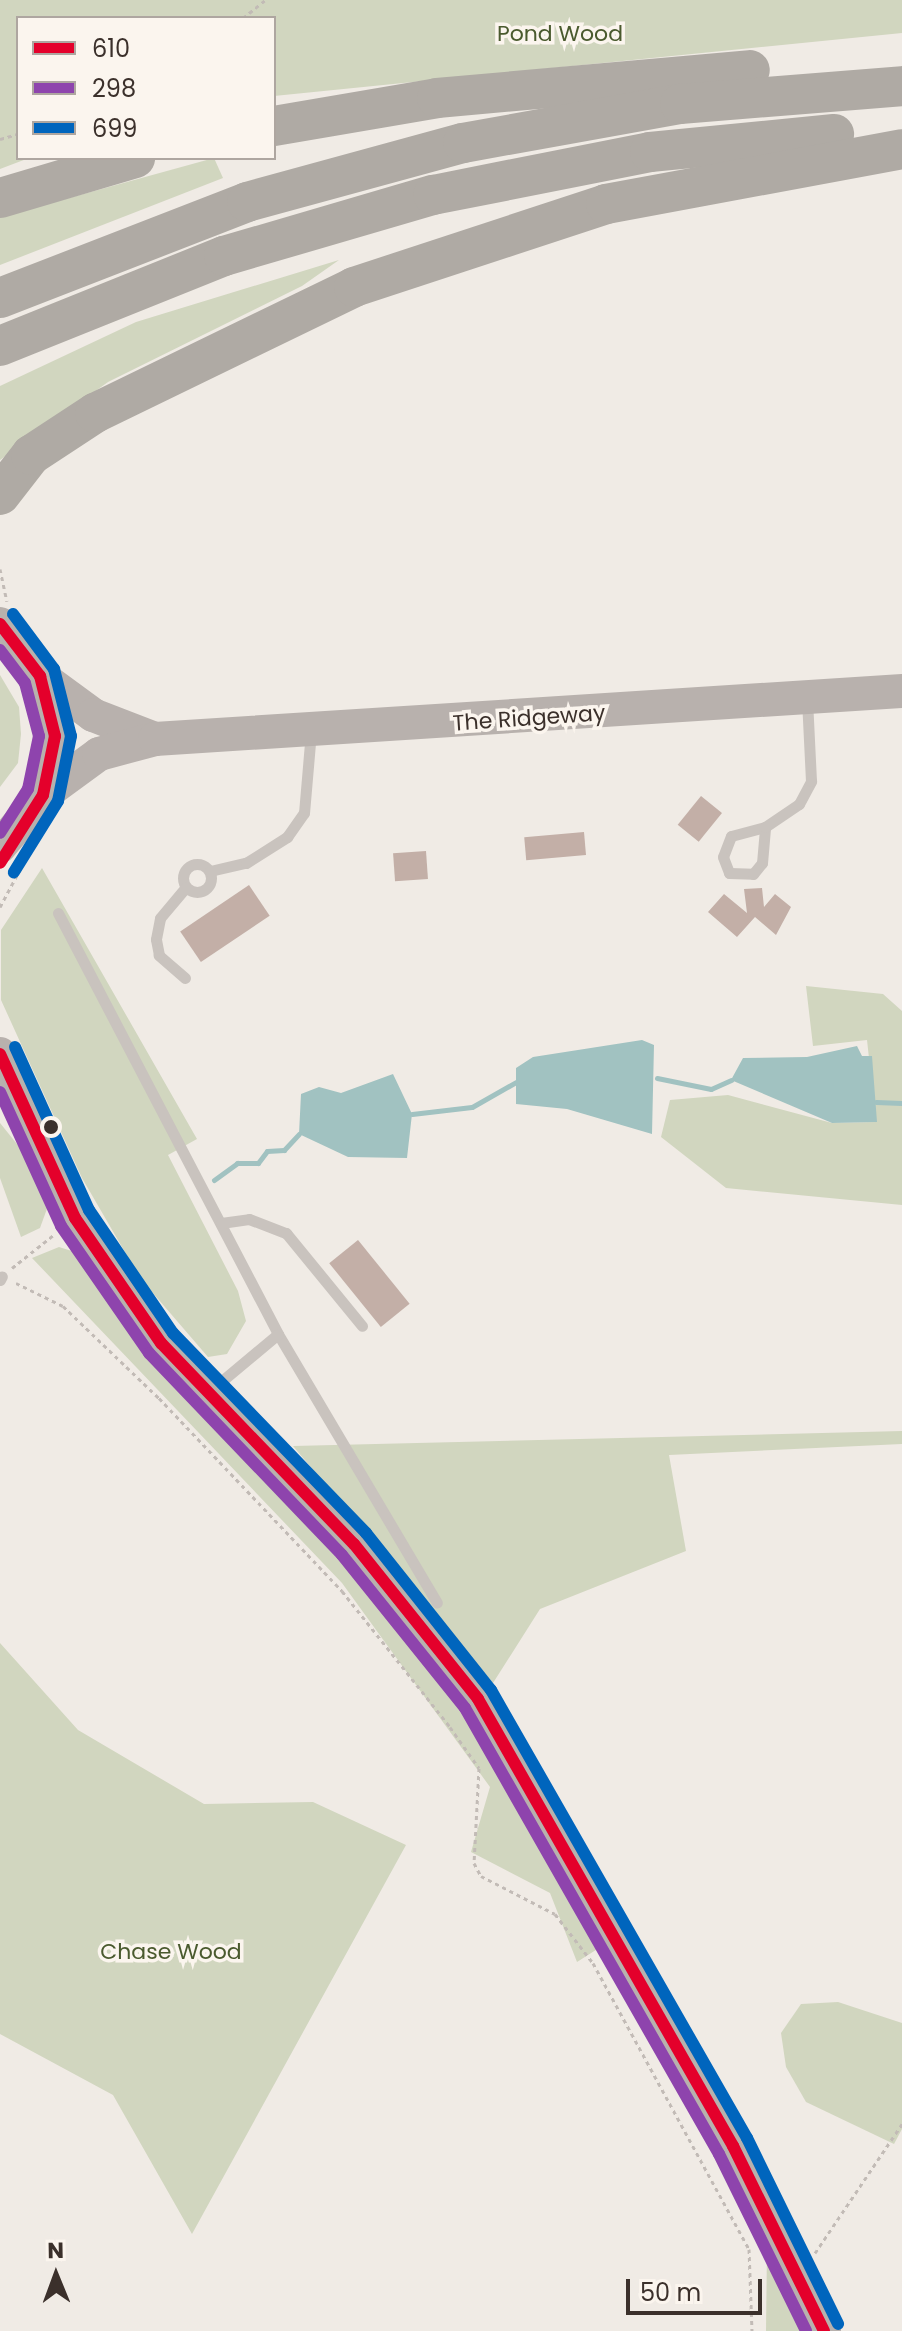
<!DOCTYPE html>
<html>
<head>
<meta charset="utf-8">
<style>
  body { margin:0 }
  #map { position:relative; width:902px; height:2331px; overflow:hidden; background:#f0ebe5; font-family:Poppins,sans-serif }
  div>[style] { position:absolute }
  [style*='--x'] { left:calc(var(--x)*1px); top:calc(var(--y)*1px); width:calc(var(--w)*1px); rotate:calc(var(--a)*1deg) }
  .green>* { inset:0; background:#d1d6bf }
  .water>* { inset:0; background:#a1c2c1 }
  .stream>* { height:5px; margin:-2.5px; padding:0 2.5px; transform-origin:2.5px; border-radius:2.5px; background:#a1c2c1 }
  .building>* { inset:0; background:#c3afa7; transform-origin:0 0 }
  .path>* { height:3px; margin-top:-1.5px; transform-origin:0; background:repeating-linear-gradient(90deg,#c2bbb6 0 4px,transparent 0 8px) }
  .service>* { height:11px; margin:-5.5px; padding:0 5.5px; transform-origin:5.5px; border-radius:5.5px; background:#c9c3be }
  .service>.ring { margin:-5.5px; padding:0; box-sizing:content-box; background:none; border:11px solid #c9c3be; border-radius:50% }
  .primary>* { height:34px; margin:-17px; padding:0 17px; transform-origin:17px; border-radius:17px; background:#b8b1ad }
  .motorway>* { height:40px; margin:-20px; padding:0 20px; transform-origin:20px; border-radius:20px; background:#afaaa4 }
  .bus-1>* { height:12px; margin:-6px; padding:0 6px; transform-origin:6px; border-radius:6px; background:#e4002b }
  .bus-2>* { height:12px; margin:-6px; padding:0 6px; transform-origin:6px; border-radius:6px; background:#8e44ad }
  .bus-3>* { height:12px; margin:-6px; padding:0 6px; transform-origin:6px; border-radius:6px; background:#0065bd }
  .dots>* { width:22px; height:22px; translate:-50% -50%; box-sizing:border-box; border:4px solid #fbf5ee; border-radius:50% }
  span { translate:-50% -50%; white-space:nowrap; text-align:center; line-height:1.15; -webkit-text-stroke:7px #fbf5ee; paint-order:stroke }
  .park-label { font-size:22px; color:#4a5a2e }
  .street-label { font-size:22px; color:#3b302b }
  .legend { position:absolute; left:16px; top:16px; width:260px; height:144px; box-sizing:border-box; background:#fbf5ee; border:2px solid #aea6a0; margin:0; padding:10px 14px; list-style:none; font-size:24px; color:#3b302b }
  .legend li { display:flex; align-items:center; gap:16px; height:40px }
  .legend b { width:40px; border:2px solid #aea6a0 }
  .north { position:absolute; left:16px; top:2235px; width:80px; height:80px; -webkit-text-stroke:6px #fbf5ee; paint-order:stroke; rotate:359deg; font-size:22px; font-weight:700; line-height:32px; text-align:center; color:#3b302b }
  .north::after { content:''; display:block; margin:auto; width:28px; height:36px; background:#3b302b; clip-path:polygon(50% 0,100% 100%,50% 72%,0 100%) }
  .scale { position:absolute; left:626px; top:2279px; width:136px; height:36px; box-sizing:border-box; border:4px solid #3b302b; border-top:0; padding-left:10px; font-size:24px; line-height:28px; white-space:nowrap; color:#3b302b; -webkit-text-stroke:6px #fbf5ee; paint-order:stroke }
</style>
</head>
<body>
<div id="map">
  <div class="green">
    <i style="clip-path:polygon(0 0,902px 0,902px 33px,274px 96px,274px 18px,18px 18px,18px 158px,29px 158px,0 169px)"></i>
    <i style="clip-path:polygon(214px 158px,223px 178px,0 265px,0 217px)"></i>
    <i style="clip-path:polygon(339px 260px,302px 286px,108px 382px,0 460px,0 386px,136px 322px)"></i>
    <i style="clip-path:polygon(0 675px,19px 707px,21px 734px,18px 763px,0 787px)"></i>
    <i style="clip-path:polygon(42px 868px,197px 1139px,168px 1155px,238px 1291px,246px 1321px,227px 1354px,208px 1357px,140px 1278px,82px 1178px,1px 1000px,1px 930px)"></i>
    <i style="clip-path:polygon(806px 986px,883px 994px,902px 1011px,902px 1205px,726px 1188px,661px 1137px,670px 1100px,728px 1095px,832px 1123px,876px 1122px,867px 1040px,813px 1046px)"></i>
    <i style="clip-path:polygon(0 1123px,25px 1154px,48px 1206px,40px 1228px,21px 1237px,0 1178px)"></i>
    <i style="clip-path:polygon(59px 1247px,78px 1253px,127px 1320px,415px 1632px,465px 1704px,599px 1948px,577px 1962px,550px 1893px,471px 1852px,490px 1787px,342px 1583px,32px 1258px)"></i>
    <i style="clip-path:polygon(902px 1431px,902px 1444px,669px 1455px,686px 1551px,540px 1609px,493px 1683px,293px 1446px)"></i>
    <i style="clip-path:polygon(0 1643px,78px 1730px,204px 1804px,313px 1802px,406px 1845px,192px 2234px,113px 2095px,0 2034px)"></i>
    <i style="clip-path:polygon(838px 2002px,902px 2023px,902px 2129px,894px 2144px,806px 2102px,786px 2067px,781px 2033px,801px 2004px)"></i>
    <i style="clip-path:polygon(767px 2247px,785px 2280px,803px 2331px,766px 2331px)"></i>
  </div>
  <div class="water">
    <i style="clip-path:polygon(642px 1040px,654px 1045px,652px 1134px,567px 1109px,516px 1104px,516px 1068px,533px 1057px)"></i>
    <i style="clip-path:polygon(857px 1046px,862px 1056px,872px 1056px,877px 1122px,832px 1123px,731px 1080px,743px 1058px,807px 1057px)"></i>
    <i style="clip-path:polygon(393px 1074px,412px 1114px,407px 1158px,348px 1157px,299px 1134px,301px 1094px,319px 1087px,341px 1093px)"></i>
  </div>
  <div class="stream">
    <i style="--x:657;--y:1078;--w:55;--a:11.5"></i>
    <i style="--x:711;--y:1089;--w:22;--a:-24"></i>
    <i style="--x:876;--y:1102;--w:26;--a:2"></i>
    <i style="--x:412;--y:1114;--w:60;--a:-6.7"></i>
    <i style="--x:472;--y:1107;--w:51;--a:-29.6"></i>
    <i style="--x:214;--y:1180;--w:29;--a:-36"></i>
    <i style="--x:237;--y:1163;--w:21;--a:0"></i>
    <i style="--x:258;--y:1163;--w:15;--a:-53"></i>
    <i style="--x:267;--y:1151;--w:17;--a:-3"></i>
    <i style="--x:284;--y:1150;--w:22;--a:-47"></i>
  </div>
  <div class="building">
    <i style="left:701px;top:796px;width:27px;height:37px;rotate:39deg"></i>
    <i style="left:584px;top:832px;width:23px;height:60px;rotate:85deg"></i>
    <i style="left:426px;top:851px;width:28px;height:33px;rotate:86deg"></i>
    <i style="left:249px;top:885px;width:37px;height:83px;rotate:56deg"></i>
    <i style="clip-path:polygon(762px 888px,764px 907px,775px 894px,791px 907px,776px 935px,755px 917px,737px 937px,708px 912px,724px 894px,747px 913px,744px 889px)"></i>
    <i style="left:358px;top:1240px;width:82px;height:37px;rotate:51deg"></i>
  </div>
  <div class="path">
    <i style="--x:243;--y:18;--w:28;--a:-39"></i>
    <i style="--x:0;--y:139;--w:19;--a:-16"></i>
    <i style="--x:0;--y:569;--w:33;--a:78"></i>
    <i style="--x:0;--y:907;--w:53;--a:-62"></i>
    <i style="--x:12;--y:1268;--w:56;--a:-38.5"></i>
    <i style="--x:16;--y:1283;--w:52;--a:26.1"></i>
    <i style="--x:63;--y:1306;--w:133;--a:43.8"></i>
    <i style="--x:159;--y:1398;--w:266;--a:46.5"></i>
    <i style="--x:342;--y:1591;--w:174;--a:51.5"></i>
    <i style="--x:450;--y:1727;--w:50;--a:54.7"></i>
    <i style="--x:479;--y:1768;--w:95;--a:93"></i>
    <i style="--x:474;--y:1863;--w:15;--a:62"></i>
    <i style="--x:481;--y:1876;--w:83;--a:27.2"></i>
    <i style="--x:555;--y:1914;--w:62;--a:52.2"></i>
    <i style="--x:593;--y:1963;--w:326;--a:61.4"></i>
    <i style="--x:749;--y:2249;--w:82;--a:87.9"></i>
    <i style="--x:815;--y:2253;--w:156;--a:-56"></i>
  </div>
  <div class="service">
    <i style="--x:765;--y:827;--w:35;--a:165"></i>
    <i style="--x:731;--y:836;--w:22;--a:111"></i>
    <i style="--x:723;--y:857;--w:17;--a:69"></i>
    <i style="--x:729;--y:873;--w:24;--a:2"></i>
    <i style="--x:753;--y:874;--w:14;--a:-51"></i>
    <i style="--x:762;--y:863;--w:36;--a:-85"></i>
    <i style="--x:765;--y:827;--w:41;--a:-34.1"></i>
    <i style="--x:799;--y:804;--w:26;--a:-62"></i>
    <i style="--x:811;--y:781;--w:82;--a:-92.8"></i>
    <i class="ring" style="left:183px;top:864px;width:17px;height:17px"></i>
    <i style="--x:210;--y:871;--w:37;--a:-13"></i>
    <i style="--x:246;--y:863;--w:49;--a:-32.4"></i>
    <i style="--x:287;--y:837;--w:29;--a:-55"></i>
    <i style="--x:304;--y:813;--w:82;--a:-85.1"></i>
    <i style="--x:58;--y:913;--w:475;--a:62.4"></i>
    <i style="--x:278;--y:1334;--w:312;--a:59.4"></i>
    <i style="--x:185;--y:978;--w:35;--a:-139"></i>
    <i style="--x:159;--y:955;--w:16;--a:-101"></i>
    <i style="--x:156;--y:939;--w:21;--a:-79"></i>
    <i style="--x:160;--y:918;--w:40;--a:-50"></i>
    <i style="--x:221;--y:1223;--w:28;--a:-8"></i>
    <i style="--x:249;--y:1219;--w:40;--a:21"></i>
    <i style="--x:286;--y:1233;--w:120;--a:50.7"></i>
    <i style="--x:0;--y:1280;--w:4;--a:-63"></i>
    <i style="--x:211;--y:1390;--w:87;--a:-39.9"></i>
  </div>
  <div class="primary">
    <i style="--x:0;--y:624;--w:66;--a:52.4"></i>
    <i style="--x:40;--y:676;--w:62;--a:76"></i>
    <i style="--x:55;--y:736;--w:60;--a:101.5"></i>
    <i style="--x:43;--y:795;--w:67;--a:130.1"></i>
    <i style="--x:40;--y:676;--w:66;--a:36.3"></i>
    <i style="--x:93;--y:715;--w:66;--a:21.2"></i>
    <i style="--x:43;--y:795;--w:69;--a:-36.2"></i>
    <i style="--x:99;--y:754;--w:58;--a:-15"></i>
    <i style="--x:155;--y:739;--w:749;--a:-3.68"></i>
    <i style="--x:0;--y:1054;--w:180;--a:65.4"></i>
    <i style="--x:75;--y:1218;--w:152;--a:55.5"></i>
    <i style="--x:161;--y:1343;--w:279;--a:46.2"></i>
    <i style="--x:354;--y:1544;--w:198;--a:51.3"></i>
    <i style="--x:478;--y:1699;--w:515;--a:60.3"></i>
    <i style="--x:733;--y:2146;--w:206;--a:63.8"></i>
  </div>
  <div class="motorway">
    <i style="--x:274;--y:126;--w:165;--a:-9.7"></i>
    <i style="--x:437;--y:98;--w:314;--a:-5.1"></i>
    <i style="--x:0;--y:198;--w:141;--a:-16.5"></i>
    <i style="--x:0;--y:298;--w:265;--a:-21.2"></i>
    <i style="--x:247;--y:202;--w:224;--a:-15.3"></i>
    <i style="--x:463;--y:143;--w:220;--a:-10.2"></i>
    <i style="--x:680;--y:104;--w:223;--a:-4.6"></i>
    <i style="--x:0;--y:346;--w:241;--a:-21.9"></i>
    <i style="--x:224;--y:256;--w:218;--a:-16.3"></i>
    <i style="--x:433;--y:195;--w:221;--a:-11.2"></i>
    <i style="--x:650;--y:152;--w:185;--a:-5.6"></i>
    <i style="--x:0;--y:495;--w:51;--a:-52.2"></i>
    <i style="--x:31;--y:455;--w:77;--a:-33.3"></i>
    <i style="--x:95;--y:413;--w:288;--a:-25.9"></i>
    <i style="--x:354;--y:287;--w:265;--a:-18.2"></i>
    <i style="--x:606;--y:204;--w:301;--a:-10.5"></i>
  </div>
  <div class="bus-1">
    <i style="--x:0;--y:624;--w:66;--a:52.4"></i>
    <i style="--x:40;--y:676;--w:62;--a:76"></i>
    <i style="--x:55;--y:736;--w:60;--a:101.5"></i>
    <i style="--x:43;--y:795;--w:80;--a:122.3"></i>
    <i style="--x:0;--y:1054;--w:180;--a:65.4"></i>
    <i style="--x:75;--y:1218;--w:152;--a:55.5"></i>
    <i style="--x:161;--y:1343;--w:279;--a:46.2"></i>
    <i style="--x:354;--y:1544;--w:198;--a:51.3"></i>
    <i style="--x:478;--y:1699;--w:515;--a:60.3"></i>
    <i style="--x:733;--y:2146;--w:206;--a:63.8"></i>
  </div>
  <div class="bus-2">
    <i style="--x:0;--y:650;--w:41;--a:52.9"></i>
    <i style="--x:25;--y:683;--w:55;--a:75.2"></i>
    <i style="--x:39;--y:736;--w:54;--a:101.7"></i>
    <i style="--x:28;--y:789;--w:52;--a:122.5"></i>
    <i style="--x:0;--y:1092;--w:147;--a:65.5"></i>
    <i style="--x:61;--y:1226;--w:155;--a:55.3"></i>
    <i style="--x:149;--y:1353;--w:279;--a:46.3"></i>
    <i style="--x:342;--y:1555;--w:196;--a:51.2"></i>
    <i style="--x:465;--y:1708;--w:513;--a:60.34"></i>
    <i style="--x:719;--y:2154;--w:197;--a:63.8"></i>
  </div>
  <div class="bus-3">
    <i style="--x:13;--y:614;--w:69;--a:53.3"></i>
    <i style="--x:54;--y:669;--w:69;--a:75.8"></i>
    <i style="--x:71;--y:736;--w:66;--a:101.3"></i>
    <i style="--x:58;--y:801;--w:84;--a:121.8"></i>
    <i style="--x:15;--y:1047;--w:179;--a:65.6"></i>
    <i style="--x:89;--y:1210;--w:149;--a:55.7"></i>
    <i style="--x:173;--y:1333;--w:278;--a:46"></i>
    <i style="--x:366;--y:1533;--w:201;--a:51.5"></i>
    <i style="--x:491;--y:1690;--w:516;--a:60.26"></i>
    <i style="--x:747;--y:2138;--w:207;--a:63.9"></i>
  </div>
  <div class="dots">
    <i style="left:51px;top:1127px;background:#3b302b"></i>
  </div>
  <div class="park-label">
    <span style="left:560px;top:34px">Pond Wood</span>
    <span style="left:171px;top:1952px">Chase Wood</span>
  </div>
  <div class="street-label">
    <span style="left:529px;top:718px;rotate:-4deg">The Ridgeway</span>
  </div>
  <ul class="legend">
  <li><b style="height:10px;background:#e4002b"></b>610</li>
  <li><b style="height:10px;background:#8e44ad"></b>298</li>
  <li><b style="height:10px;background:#0065bd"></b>699</li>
  </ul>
  <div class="north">N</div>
  <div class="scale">50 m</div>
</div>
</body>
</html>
